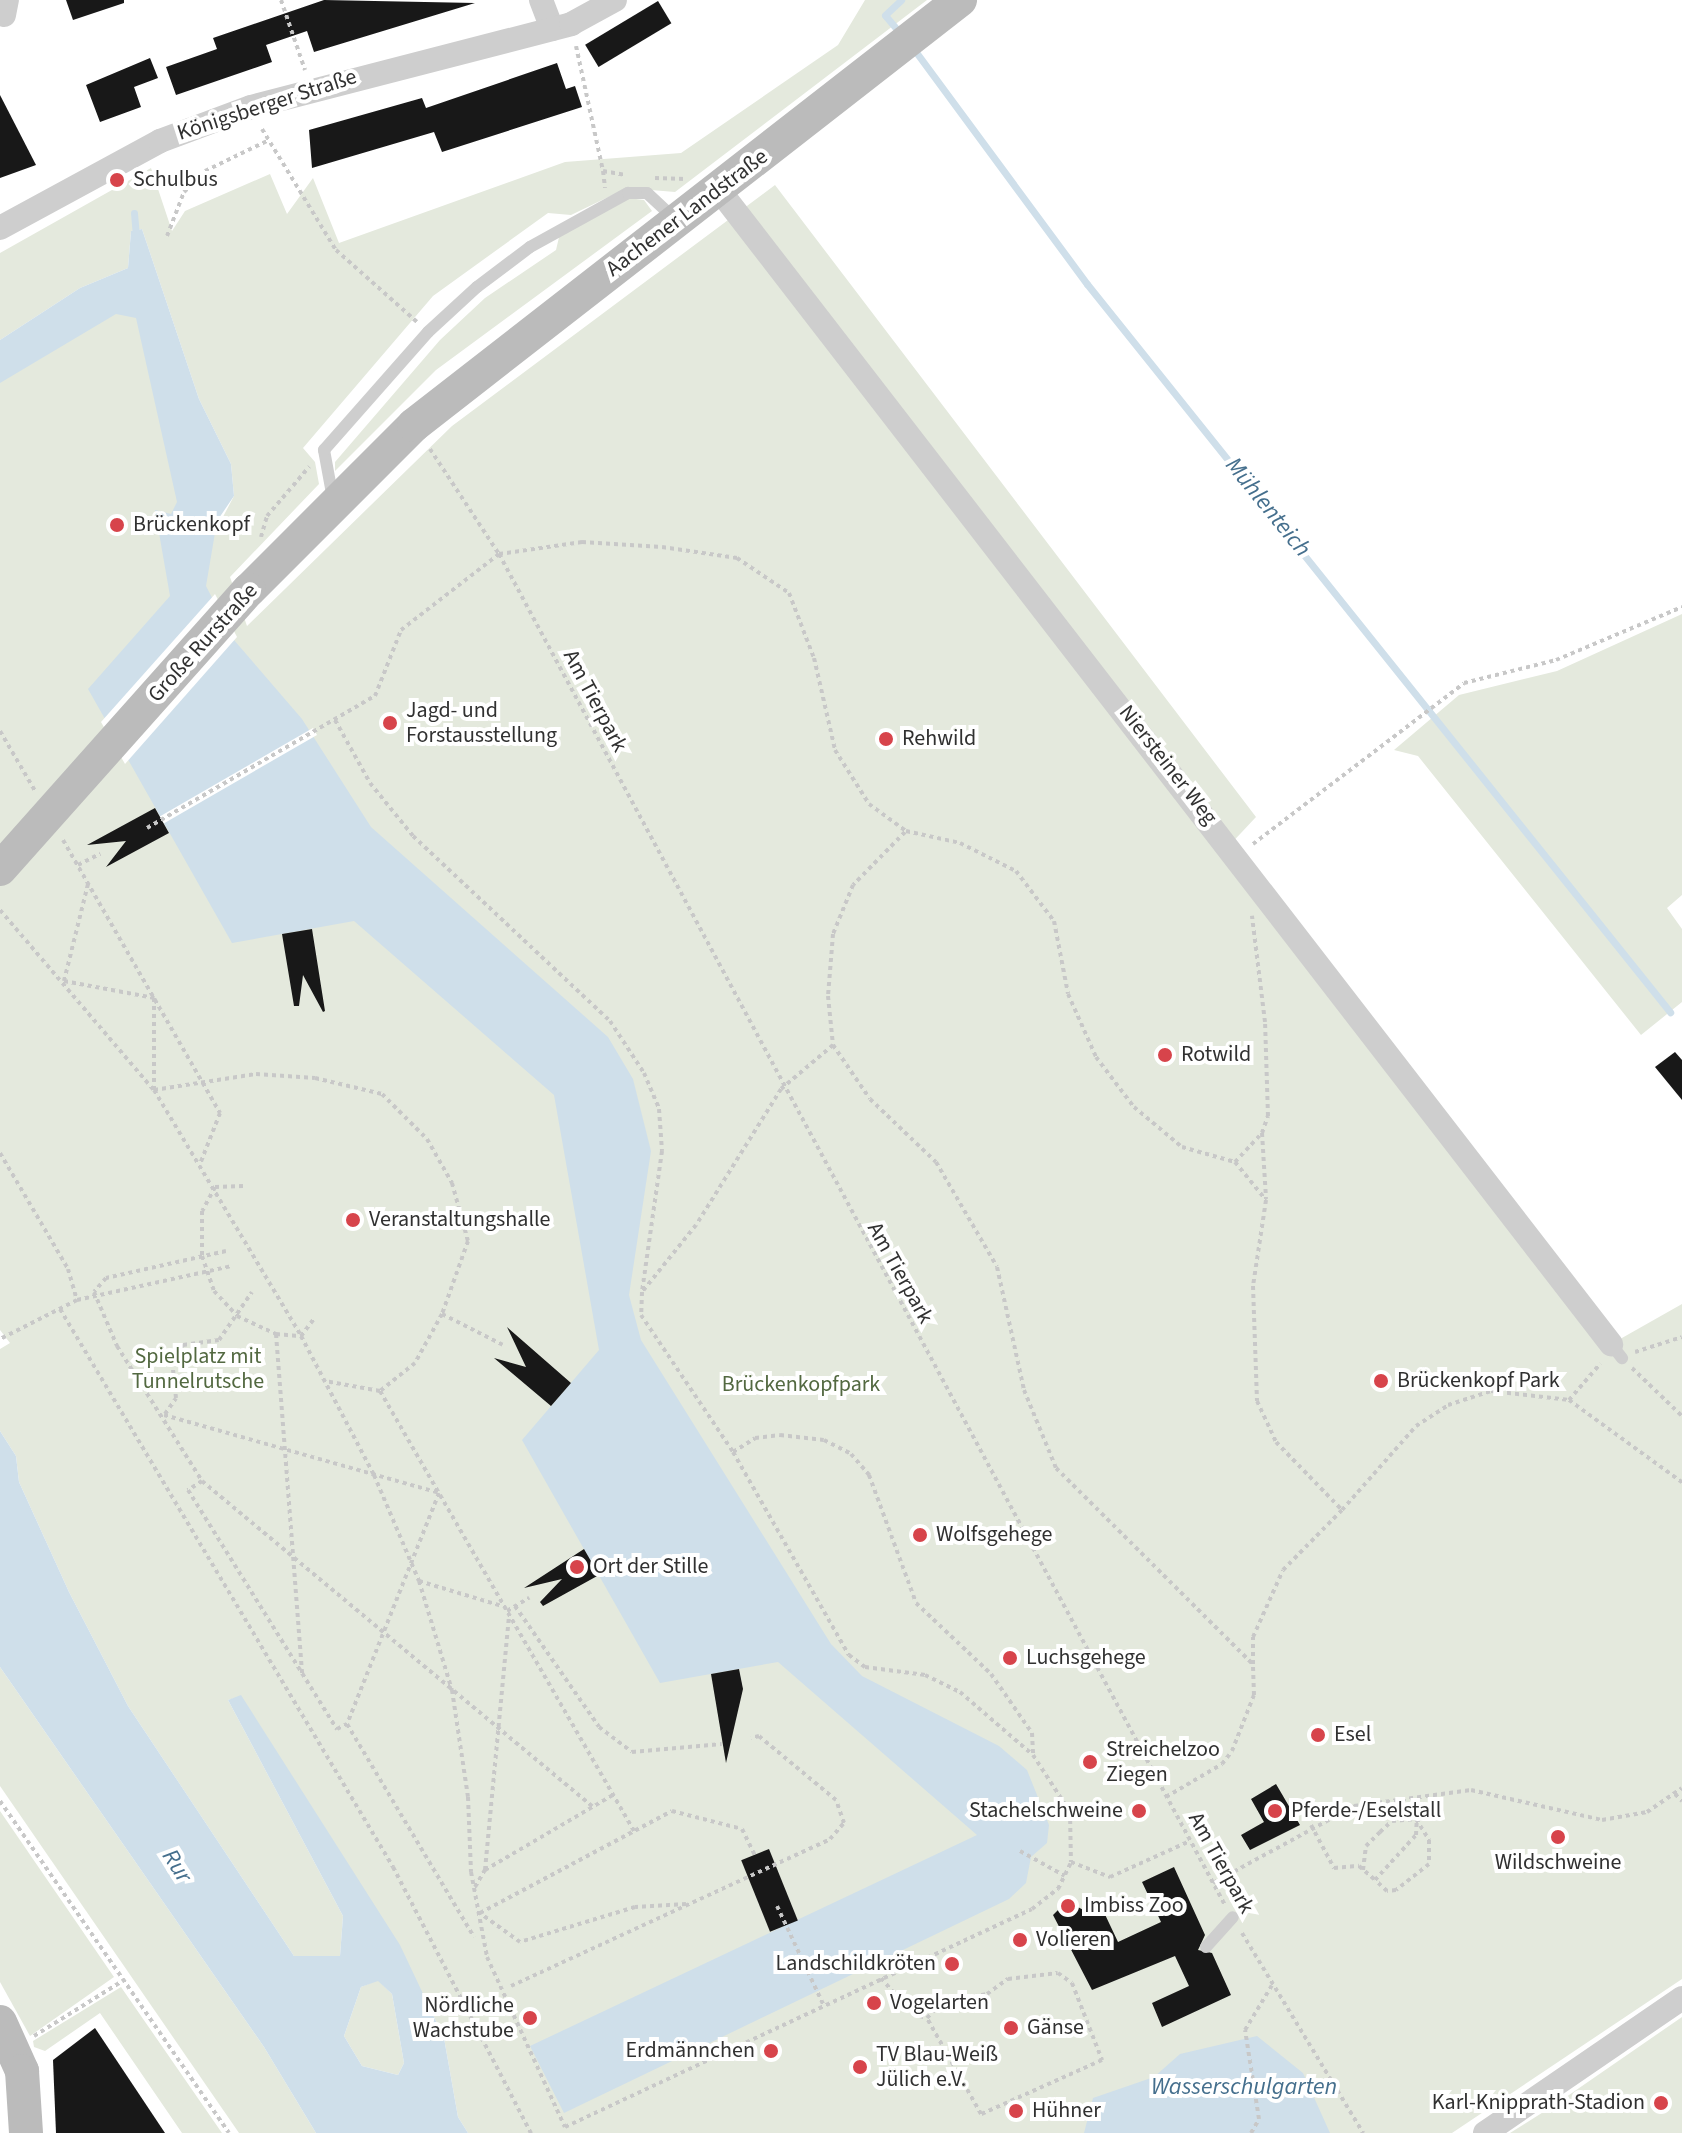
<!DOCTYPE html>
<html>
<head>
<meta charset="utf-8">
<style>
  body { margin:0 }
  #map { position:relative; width:1682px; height:2133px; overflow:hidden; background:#fff; font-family:"Source Sans 3",sans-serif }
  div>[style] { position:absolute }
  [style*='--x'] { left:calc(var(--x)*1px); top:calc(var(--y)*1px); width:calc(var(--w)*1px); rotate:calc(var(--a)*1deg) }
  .green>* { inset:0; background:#e4e9dd }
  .water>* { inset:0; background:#cfdfea }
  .pier>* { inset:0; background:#fff; transform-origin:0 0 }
  .stream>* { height:7px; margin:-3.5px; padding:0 3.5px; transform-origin:3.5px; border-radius:3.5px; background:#cfdfea }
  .building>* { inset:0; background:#181818; transform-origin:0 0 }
  .path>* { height:4px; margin-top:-2px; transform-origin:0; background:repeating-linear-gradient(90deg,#c8c8c8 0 4px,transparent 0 8px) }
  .lane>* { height:12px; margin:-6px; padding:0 6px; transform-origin:6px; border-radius:6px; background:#cecece }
  .street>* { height:24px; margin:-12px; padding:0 12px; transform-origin:12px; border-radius:12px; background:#cecece }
  .secondary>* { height:34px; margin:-17px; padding:0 17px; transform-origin:17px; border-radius:17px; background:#bbb }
  .secondary-bridge>* { height:34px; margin:-17px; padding:0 17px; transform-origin:17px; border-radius:17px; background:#bbb }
  .dots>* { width:22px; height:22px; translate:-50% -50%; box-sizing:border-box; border:4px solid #fff; border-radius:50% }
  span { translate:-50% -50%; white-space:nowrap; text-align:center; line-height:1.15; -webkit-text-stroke:8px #fff; paint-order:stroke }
  .street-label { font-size:22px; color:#313131 }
  .poi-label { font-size:22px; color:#313131 }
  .left { translate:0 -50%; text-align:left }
  .right { translate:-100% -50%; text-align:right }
  .park-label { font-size:22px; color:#536941 }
  .water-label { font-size:24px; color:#456f8d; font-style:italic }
</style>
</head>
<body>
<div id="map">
  <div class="green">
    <i style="clip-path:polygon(865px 0,927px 0,675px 192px,627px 188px,571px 215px,548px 213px,433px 296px,303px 448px,315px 462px,319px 484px,230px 577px,247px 626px,452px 426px,775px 185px,1256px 817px,1226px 849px,1606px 1347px,1682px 1304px,1682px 1979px,1452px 2133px,468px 2133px,458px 2117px,444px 2038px,425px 1998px,235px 1698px,228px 1700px,343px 1916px,340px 1956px,294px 1956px,128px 1706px,69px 1592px,19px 1482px,16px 1456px,0 1431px,0 1349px,10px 1343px,0 1330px,0 381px,137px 294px,216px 530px,234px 496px,231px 464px,199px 399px,142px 229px,131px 231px,128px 268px,80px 288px,0 340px,0 253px,151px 168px,172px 231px,185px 211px,270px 174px,287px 214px,313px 178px,339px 243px,565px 162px,681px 153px,838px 45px)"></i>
    <i style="clip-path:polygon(628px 198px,644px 200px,652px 211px,436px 370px,335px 471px,335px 462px,440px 340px,485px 298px,556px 250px,560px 233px)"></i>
    <i style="clip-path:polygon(1682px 614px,1682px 895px,1667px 908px,1682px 929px,1682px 1002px,1641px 1035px,1418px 756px,1394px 750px,1459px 695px,1557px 671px)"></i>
    <i style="clip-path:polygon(0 1667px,264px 2047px,316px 2133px,239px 2133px,0 1786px)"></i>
    <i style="clip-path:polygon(0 1811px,114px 1977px,30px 2036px,0 1982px)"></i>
    <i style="clip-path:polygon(378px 1980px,392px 1994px,404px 2063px,398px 2075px,362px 2066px,344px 2036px,361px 1987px)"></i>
    <i style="clip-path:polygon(121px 1987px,222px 2133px,182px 2133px,100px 2013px,45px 2051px,34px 2047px,33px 2041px)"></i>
    <i style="clip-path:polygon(1682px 2017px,1682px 2133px,1510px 2133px,1556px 2104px)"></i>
  </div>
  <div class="water">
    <i style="clip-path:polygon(142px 229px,199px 399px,231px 464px,234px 496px,217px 521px,206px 586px,234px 640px,302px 719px,371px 827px,608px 1037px,633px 1079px,651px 1151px,629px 1295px,641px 1340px,831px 1644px,862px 1676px,999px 1746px,1027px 1770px,1049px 1825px,1047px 1843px,1031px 1857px,1026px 1883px,1009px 1899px,564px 2113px,530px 2046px,977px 1835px,778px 1662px,660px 1683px,522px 1440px,599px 1350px,554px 1095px,354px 921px,232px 943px,88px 689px,170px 596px,155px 510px,171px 514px,177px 502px,136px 318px,116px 314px,0 383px,0 340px,80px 288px,128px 268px,131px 231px)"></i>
    <i style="clip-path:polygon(evenodd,0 1431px,16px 1456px,19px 1482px,69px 1592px,128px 1706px,294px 1956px,340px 1956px,343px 1916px,228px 1700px,241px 1695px,400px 1945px,444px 2038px,458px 2117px,468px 2133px,316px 2133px,264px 2047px,0 1667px,0 1431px,378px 1981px,392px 1994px,404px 2063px,398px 2075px,362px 2066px,344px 2036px,361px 1987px,378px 1981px)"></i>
    <i style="clip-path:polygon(1257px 2036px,1303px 2073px,1330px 2133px,1084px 2133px,1093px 2098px,1154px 2077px,1180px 2054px)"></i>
  </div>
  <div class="pier">
    <i style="clip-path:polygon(215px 594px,237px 637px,125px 764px,101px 722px)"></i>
    <i style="left:313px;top:728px;width:8px;height:177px;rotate:60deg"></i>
  </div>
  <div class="stream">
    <i style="--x:900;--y:33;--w:23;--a:-130"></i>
    <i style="--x:885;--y:15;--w:22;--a:-43"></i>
    <i style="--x:913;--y:48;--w:293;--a:53.6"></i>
    <i style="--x:1087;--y:284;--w:933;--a:51.31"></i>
    <i style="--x:134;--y:213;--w:24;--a:85"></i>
  </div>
  <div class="building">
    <i style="clip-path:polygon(66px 0,124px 0,124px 3px,73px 20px)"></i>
    <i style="clip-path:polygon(324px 0,475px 3px,314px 52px,307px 31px,266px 45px,272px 62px,176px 95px,166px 67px,217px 49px,213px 38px)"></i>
    <i style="left:658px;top:1px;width:26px;height:85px;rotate:59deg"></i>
    <i style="clip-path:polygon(150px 58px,158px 78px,134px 87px,141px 107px,100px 122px,86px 85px)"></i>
    <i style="clip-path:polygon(557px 63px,566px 89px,575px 86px,582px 107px,442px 152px,434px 132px,312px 168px,309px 130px,422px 98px,426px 108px)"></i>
    <i style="clip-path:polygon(0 95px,36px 165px,0 178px)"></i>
    <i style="clip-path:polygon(155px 808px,169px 833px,106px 867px,126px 841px,87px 845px)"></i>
    <i style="clip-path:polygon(312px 929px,325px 1011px,323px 1012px,303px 975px,299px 1006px,294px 1006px,282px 934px)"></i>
    <i style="clip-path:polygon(1675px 1052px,1682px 1060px,1682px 1100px,1655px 1067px)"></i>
    <i style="clip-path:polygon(507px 1327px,571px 1383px,551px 1406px,494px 1358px,526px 1367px)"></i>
    <i style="clip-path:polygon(584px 1549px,599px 1575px,543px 1606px,540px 1602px,562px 1579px,524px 1588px)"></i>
    <i style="clip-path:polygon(739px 1669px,743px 1689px,726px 1763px,711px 1674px)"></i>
    <i style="clip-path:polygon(1276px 1784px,1300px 1825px,1250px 1850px,1241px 1835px,1264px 1822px,1251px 1799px)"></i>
    <i style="left:769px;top:1849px;width:77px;height:30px;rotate:68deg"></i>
    <i style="clip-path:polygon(1174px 1867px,1205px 1935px,1198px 1950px,1212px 1953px,1231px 1995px,1162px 2027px,1152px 2003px,1189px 1986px,1175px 1956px,1092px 1990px,1053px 1915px,1067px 1901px,1087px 1912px,1101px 1906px,1118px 1942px,1161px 1922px,1142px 1882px)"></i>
    <i style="clip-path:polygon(95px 2028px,165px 2133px,56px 2133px,53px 2060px)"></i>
  </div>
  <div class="path">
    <i style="--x:281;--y:0;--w:74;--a:71.1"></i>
    <i style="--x:576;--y:46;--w:128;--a:77.8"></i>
    <i style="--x:603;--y:171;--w:23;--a:10"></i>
    <i style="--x:262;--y:129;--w:142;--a:58.6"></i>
    <i style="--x:336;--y:250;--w:108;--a:41.6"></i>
    <i style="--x:603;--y:171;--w:17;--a:83"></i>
    <i style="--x:655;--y:178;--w:31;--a:2"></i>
    <i style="--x:167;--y:236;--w:47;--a:-68.9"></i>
    <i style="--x:184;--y:192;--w:30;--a:-45"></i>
    <i style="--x:205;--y:171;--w:69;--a:-25.8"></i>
    <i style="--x:430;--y:449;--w:126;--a:56.7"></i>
    <i style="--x:499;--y:554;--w:1534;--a:61.75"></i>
    <i style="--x:261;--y:537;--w:22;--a:-74"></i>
    <i style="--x:267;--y:516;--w:65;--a:-49.4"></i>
    <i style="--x:335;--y:720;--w:72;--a:60.9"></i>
    <i style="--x:370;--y:783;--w:68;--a:50.9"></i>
    <i style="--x:413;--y:836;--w:270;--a:43.2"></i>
    <i style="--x:610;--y:1021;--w:62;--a:56.8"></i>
    <i style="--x:644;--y:1073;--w:39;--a:67"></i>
    <i style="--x:659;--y:1109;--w:42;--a:85.9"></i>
    <i style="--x:662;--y:1151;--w:142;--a:98.1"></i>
    <i style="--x:0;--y:731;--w:69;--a:59.7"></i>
    <i style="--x:147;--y:828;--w:263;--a:-30.1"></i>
    <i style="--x:375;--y:696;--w:71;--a:-68.5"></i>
    <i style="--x:401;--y:630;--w:124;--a:-37.8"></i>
    <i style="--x:499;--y:554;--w:84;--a:-8.2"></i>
    <i style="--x:582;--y:542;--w:80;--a:3.6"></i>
    <i style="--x:662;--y:547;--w:76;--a:8.3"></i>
    <i style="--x:737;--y:558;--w:63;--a:33.9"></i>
    <i style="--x:789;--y:593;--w:70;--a:69"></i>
    <i style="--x:814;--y:658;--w:94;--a:77.1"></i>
    <i style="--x:835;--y:750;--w:64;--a:57.8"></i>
    <i style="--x:869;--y:804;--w:46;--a:36.1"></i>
    <i style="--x:906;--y:831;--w:55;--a:12.5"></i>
    <i style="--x:960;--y:843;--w:63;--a:26.6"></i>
    <i style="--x:1016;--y:871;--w:63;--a:52.8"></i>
    <i style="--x:1054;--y:921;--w:74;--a:79.1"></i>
    <i style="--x:1068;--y:994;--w:69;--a:66"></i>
    <i style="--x:1096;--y:1057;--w:63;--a:52.8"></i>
    <i style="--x:1134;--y:1107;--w:62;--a:39.8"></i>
    <i style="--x:1182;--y:1147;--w:55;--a:15.8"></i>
    <i style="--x:1235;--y:1162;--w:40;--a:-47"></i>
    <i style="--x:1262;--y:1133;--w:18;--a:-71"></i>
    <i style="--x:1268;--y:1116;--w:94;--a:-91.8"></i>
    <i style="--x:1265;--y:1022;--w:107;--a:-97"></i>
    <i style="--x:905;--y:832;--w:74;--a:134.5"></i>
    <i style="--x:853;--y:885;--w:53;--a:112.2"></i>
    <i style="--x:833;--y:934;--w:62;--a:94.6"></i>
    <i style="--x:828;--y:996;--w:49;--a:84.2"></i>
    <i style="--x:833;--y:1045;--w:65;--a:55.6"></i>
    <i style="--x:870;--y:1099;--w:91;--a:43.7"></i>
    <i style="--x:936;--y:1162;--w:121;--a:59.8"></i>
    <i style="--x:997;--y:1267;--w:126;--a:77.6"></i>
    <i style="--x:1024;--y:1390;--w:84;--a:67.7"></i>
    <i style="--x:1056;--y:1468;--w:278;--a:44.9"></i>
    <i style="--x:1253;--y:1664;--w:27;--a:-90"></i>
    <i style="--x:1253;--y:1637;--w:73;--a:-65.9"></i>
    <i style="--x:1283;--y:1570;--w:84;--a:-45.5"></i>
    <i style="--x:63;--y:840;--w:315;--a:60.1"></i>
    <i style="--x:220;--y:1113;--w:55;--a:111.4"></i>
    <i style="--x:1253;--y:844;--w:265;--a:-37.3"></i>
    <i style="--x:1464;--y:683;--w:95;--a:-14"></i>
    <i style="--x:1556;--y:660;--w:137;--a:-22.8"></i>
    <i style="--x:78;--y:865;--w:25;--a:-27"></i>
    <i style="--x:88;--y:884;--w:100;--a:103.9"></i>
    <i style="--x:64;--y:981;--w:92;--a:10.7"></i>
    <i style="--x:154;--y:998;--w:92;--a:90"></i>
    <i style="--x:154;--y:1090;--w:103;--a:-8.9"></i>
    <i style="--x:256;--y:1074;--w:59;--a:3.9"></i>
    <i style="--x:315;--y:1078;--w:69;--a:13.4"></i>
    <i style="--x:382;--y:1094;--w:64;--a:45"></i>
    <i style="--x:427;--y:1139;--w:51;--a:60.4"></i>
    <i style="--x:452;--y:1183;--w:60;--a:74.6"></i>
    <i style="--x:468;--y:1241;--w:77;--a:109.6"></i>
    <i style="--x:442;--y:1314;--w:56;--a:118.9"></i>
    <i style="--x:415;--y:1363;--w:45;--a:141.3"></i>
    <i style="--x:380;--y:1391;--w:56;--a:-169.7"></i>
    <i style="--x:0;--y:910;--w:237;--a:49.5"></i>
    <i style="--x:154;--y:1090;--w:287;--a:59.1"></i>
    <i style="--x:301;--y:1336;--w:157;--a:62.3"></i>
    <i style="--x:374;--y:1475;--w:115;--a:67"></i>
    <i style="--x:419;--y:1581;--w:114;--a:73.2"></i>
    <i style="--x:452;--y:1690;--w:108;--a:81.5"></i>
    <i style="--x:468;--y:1797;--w:75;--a:87.7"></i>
    <i style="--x:471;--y:1872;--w:86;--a:79.3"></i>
    <i style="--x:487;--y:1957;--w:187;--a:65.4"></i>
    <i style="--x:565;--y:2127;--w:515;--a:-25.02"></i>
    <i style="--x:1032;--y:1909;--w:33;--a:-38"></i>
    <i style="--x:1058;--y:1889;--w:30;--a:-64"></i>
    <i style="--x:1071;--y:1862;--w:42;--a:21"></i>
    <i style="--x:1110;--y:1877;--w:85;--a:-24.2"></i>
    <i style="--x:833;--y:1045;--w:68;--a:139.8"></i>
    <i style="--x:781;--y:1089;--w:160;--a:122"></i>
    <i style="--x:696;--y:1225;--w:86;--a:128.9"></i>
    <i style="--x:642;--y:1292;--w:23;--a:92"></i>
    <i style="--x:641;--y:1315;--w:165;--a:56.1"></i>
    <i style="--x:733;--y:1452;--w:234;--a:60.3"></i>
    <i style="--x:849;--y:1655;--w:20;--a:37"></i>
    <i style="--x:865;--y:1667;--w:61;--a:7.6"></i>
    <i style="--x:925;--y:1675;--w:39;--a:26"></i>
    <i style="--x:960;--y:1692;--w:96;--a:40.8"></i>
    <i style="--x:1033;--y:1755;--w:68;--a:57"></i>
    <i style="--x:1070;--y:1812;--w:50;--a:88.9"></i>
    <i style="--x:1262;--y:1133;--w:66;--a:86.5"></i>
    <i style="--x:0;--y:1153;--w:134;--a:59.6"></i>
    <i style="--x:68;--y:1269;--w:32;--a:74"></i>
    <i style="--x:77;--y:1300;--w:86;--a:153.1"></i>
    <i style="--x:1235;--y:1162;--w:49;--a:50.8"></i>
    <i style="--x:1266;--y:1200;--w:87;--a:98.6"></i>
    <i style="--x:1253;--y:1286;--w:115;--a:88"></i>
    <i style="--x:1257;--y:1401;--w:45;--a:65.1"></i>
    <i style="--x:1276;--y:1442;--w:95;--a:45.9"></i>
    <i style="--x:1342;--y:1510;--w:112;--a:-48.6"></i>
    <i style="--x:1416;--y:1426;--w:38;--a:-33"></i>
    <i style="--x:1448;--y:1405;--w:45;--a:-18"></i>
    <i style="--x:1491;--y:1391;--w:79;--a:6.6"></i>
    <i style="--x:1569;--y:1400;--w:140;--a:36"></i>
    <i style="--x:243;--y:1186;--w:28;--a:178"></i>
    <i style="--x:215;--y:1187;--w:27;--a:118"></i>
    <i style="--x:202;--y:1211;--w:45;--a:90"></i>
    <i style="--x:202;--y:1256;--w:37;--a:71"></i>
    <i style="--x:214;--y:1291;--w:34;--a:47"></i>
    <i style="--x:237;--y:1316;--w:43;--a:24.8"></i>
    <i style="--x:276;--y:1334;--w:25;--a:5"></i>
    <i style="--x:301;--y:1336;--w:21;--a:-53"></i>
    <i style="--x:226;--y:1251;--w:123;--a:167.3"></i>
    <i style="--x:106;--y:1278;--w:18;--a:131"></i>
    <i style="--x:94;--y:1292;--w:59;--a:66.9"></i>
    <i style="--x:117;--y:1346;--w:160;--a:57.8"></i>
    <i style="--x:202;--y:1481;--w:17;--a:147"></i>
    <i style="--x:188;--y:1490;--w:282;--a:58.1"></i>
    <i style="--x:337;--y:1729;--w:11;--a:-27"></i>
    <i style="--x:347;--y:1724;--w:248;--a:59.2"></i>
    <i style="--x:77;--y:1300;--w:159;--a:-12.4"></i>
    <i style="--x:60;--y:1309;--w:650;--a:59.17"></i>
    <i style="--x:393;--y:1867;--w:300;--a:62.6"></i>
    <i style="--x:442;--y:1314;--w:68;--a:26.9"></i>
    <i style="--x:276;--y:1334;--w:341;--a:85.6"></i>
    <i style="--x:1635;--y:1352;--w:49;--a:-17.7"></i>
    <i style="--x:1632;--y:1368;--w:69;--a:43.8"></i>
    <i style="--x:380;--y:1391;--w:508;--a:60"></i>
    <i style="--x:1569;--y:1400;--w:48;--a:-49.3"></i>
    <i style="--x:165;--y:1414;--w:19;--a:-55"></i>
    <i style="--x:176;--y:1398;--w:38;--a:-96"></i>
    <i style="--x:172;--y:1360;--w:19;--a:-54"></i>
    <i style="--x:183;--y:1345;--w:36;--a:-8"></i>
    <i style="--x:219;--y:1340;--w:58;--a:-55.5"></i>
    <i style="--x:164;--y:1415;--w:286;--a:15.8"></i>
    <i style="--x:439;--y:1493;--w:249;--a:111.7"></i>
    <i style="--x:733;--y:1452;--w:26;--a:-32"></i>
    <i style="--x:755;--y:1438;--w:25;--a:-7"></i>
    <i style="--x:780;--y:1435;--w:44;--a:6.5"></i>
    <i style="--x:824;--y:1440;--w:30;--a:27"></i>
    <i style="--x:851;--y:1454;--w:28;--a:49"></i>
    <i style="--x:869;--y:1475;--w:136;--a:69.8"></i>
    <i style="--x:916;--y:1603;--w:103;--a:43.4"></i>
    <i style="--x:991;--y:1674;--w:72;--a:55.2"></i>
    <i style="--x:1032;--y:1733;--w:22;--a:87"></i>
    <i style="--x:202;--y:1481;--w:508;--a:39.81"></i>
    <i style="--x:576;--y:1572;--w:9;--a:-32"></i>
    <i style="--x:419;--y:1581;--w:87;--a:16.8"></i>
    <i style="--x:515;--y:1606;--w:147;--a:55.2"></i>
    <i style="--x:599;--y:1727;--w:41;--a:37.1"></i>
    <i style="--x:632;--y:1752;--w:90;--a:-5.1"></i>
    <i style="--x:507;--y:1611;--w:26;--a:-31"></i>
    <i style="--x:1675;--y:1794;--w:10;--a:45"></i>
    <i style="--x:1166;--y:1797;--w:65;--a:-30.5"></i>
    <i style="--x:1222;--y:1764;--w:16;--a:-52"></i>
    <i style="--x:1232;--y:1751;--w:60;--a:-68.6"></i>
    <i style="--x:1254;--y:1695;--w:31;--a:-92"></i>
    <i style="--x:0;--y:1801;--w:403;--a:55.4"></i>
    <i style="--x:1311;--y:1825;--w:49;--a:61.9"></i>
    <i style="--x:1334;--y:1868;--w:25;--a:-5"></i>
    <i style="--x:1359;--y:1866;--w:21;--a:41"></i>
    <i style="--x:1375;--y:1880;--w:61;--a:-47.7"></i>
    <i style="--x:1416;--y:1835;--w:40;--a:-87.1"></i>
    <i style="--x:1020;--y:1851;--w:51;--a:29.1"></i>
    <i style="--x:485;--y:1870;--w:257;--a:-84.6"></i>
    <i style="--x:1363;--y:1870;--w:24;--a:-83"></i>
    <i style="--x:1366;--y:1846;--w:20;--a:-45"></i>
    <i style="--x:1380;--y:1832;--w:16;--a:-43"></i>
    <i style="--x:1392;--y:1821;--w:24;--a:-5"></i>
    <i style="--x:1416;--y:1819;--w:25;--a:58"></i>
    <i style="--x:1429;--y:1840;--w:24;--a:90"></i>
    <i style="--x:1429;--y:1864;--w:42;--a:141.8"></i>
    <i style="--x:1396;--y:1890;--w:9;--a:174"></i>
    <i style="--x:1387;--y:1891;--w:16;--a:-137"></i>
    <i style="--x:1213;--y:1883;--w:161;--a:-28.6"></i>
    <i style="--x:1354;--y:1806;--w:118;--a:-7.8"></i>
    <i style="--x:1471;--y:1790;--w:134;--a:12.9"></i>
    <i style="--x:1602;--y:1820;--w:46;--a:-10.1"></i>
    <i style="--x:1647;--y:1812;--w:42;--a:-34.4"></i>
    <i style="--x:475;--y:1887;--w:20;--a:-60"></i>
    <i style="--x:485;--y:1870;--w:148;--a:-30.4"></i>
    <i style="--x:686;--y:1904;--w:51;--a:176.6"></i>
    <i style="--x:635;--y:1907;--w:120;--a:163.1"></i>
    <i style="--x:520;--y:1942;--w:49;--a:-144.1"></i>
    <i style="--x:480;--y:1913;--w:217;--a:-28"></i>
    <i style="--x:672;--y:1811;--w:72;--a:14.4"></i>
    <i style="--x:742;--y:1829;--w:30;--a:64"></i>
    <i style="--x:777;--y:1906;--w:110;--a:64.8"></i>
    <i style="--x:1242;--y:1933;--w:234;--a:58.8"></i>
    <i style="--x:881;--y:1978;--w:48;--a:49.3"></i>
    <i style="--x:912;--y:2014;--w:16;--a:15"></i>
    <i style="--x:927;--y:2018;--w:22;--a:-47"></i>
    <i style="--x:942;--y:2002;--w:46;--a:-10.1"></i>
    <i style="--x:987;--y:1994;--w:26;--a:-36"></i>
    <i style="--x:1008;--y:1979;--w:50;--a:-6.8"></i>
    <i style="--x:1058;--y:1973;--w:17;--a:36"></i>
    <i style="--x:1072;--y:1983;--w:83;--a:68.7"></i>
    <i style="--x:1102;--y:2060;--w:133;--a:155.9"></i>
    <i style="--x:981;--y:2114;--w:110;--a:-119.4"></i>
    <i style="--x:511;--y:1986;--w:351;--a:-24.7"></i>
    <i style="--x:830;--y:1839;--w:21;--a:-49"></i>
    <i style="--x:844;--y:1823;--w:24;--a:-109"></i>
    <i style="--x:836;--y:1800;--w:100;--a:-140.3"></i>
    <i style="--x:759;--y:1736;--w:8;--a:166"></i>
    <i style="--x:34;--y:2036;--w:106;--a:-31.9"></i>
    <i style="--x:1251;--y:2133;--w:16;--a:-60"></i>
    <i style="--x:1259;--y:2119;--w:90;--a:-98.9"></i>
    <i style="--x:1245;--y:2030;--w:52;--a:-59"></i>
  </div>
  <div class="lane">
    <i style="--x:333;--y:499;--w:50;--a:-100.4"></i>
    <i style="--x:324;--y:450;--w:157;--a:-48.6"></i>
    <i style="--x:428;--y:332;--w:67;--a:-42.6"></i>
    <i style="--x:477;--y:287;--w:66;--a:-37"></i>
    <i style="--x:530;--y:247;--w:112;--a:-28.9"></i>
    <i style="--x:628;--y:193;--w:19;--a:0"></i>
    <i style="--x:647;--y:193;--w:38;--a:43"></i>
    <i style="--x:1611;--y:1344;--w:18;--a:52"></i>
    <i style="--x:1206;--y:1947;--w:40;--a:-48"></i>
  </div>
  <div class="street">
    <i style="--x:541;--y:0;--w:31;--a:69"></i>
    <i style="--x:4;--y:15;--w:15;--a:-79"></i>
    <i style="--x:719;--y:190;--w:1459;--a:52.3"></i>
    <i style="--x:0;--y:228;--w:182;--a:-28.5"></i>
    <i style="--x:160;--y:141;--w:97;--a:-20.5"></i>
    <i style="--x:251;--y:107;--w:331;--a:-14.5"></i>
    <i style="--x:571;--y:24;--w:50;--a:-28.6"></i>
    <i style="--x:1485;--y:2133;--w:239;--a:-34.4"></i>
  </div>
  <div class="secondary">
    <i style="--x:249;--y:590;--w:233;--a:-45"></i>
    <i style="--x:414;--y:425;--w:692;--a:-37.9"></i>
    <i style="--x:0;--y:2022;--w:54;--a:65.8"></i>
    <i style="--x:22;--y:2071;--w:62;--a:86.3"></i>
  </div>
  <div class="secondary-bridge">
    <i style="--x:0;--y:869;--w:374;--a:-48.3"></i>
  </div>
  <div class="dots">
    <i style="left:117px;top:180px;background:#d7444b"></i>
    <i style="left:117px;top:525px;background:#d7444b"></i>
    <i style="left:390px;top:723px;background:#d7444b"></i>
    <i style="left:886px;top:739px;background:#d7444b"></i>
    <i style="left:1165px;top:1055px;background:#d7444b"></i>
    <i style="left:353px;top:1220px;background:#d7444b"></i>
    <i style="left:1381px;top:1381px;background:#d7444b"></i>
    <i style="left:920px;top:1535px;background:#d7444b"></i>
    <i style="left:577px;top:1567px;background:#d7444b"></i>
    <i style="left:1010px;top:1658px;background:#d7444b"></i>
    <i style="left:1318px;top:1735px;background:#d7444b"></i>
    <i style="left:1090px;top:1762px;background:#d7444b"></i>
    <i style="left:1139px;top:1811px;background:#d7444b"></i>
    <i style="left:1275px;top:1811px;background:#d7444b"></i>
    <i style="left:1558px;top:1837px;background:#d7444b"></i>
    <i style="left:1068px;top:1906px;background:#d7444b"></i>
    <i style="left:1020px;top:1940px;background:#d7444b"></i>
    <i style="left:952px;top:1964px;background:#d7444b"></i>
    <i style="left:874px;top:2003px;background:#d7444b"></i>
    <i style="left:530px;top:2018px;background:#d7444b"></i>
    <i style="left:1011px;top:2028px;background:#d7444b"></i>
    <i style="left:771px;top:2051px;background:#d7444b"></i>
    <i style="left:860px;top:2067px;background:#d7444b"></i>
    <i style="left:1661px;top:2103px;background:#d7444b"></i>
    <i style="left:1016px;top:2111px;background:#d7444b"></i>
  </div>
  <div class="street-label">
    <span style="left:267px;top:105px;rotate:-18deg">Königsberger Straße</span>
    <span style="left:687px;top:213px;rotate:-37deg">Aachener Landstraße</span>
    <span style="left:203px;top:643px;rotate:-48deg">Große Rurstraße</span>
    <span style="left:595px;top:701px;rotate:62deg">Am Tierpark</span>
    <span style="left:1168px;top:765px;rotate:52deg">Niersteiner Weg</span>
    <span style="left:900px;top:1273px;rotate:61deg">Am Tierpark</span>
    <span style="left:1221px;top:1863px;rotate:61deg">Am Tierpark</span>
  </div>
  <div class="poi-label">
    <span class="left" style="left:133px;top:180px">Schulbus</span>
    <span class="left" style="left:133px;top:525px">Brückenkopf</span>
    <span class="left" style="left:406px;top:723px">Jagd- und<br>Forstausstellung</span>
    <span class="left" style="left:902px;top:739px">Rehwild</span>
    <span class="left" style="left:1181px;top:1055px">Rotwild</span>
    <span class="left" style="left:369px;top:1220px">Veranstaltungshalle</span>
    <span class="left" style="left:1397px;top:1381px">Brückenkopf Park</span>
    <span class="left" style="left:936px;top:1535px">Wolfsgehege</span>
    <span class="left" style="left:593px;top:1567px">Ort der Stille</span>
    <span class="left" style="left:1026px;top:1658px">Luchsgehege</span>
    <span class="left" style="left:1334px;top:1735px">Esel</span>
    <span class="left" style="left:1106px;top:1762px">Streichelzoo<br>Ziegen</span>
    <span class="right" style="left:1123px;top:1811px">Stachelschweine</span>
    <span class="left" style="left:1291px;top:1811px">Pferde-/Eselstall</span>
    <span style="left:1558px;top:1863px">Wildschweine</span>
    <span class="left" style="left:1084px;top:1906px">Imbiss Zoo</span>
    <span class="left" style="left:1036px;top:1940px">Volieren</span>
    <span class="right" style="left:936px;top:1964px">Landschildkröten</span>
    <span class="left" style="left:890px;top:2003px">Vogelarten</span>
    <span class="right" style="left:514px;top:2018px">Nördliche<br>Wachstube</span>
    <span class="left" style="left:1027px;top:2028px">Gänse</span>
    <span class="right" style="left:755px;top:2051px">Erdmännchen</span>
    <span class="left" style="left:876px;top:2067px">TV Blau-Weiß<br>Jülich e.V.</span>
    <span class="right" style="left:1645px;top:2103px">Karl-Knipprath-Stadion</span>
    <span class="left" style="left:1032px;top:2111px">Hühner</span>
  </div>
  <div class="park-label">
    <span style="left:198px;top:1369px">Spielplatz mit<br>Tunnelrutsche</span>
    <span style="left:801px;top:1385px">Brückenkopfpark</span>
  </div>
  <div class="water-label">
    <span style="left:1268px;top:507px;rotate:51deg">Mühlenteich</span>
    <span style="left:177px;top:1866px;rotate:58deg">Rur</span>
    <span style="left:1244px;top:2087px">Wasserschulgarten</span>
  </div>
</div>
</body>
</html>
